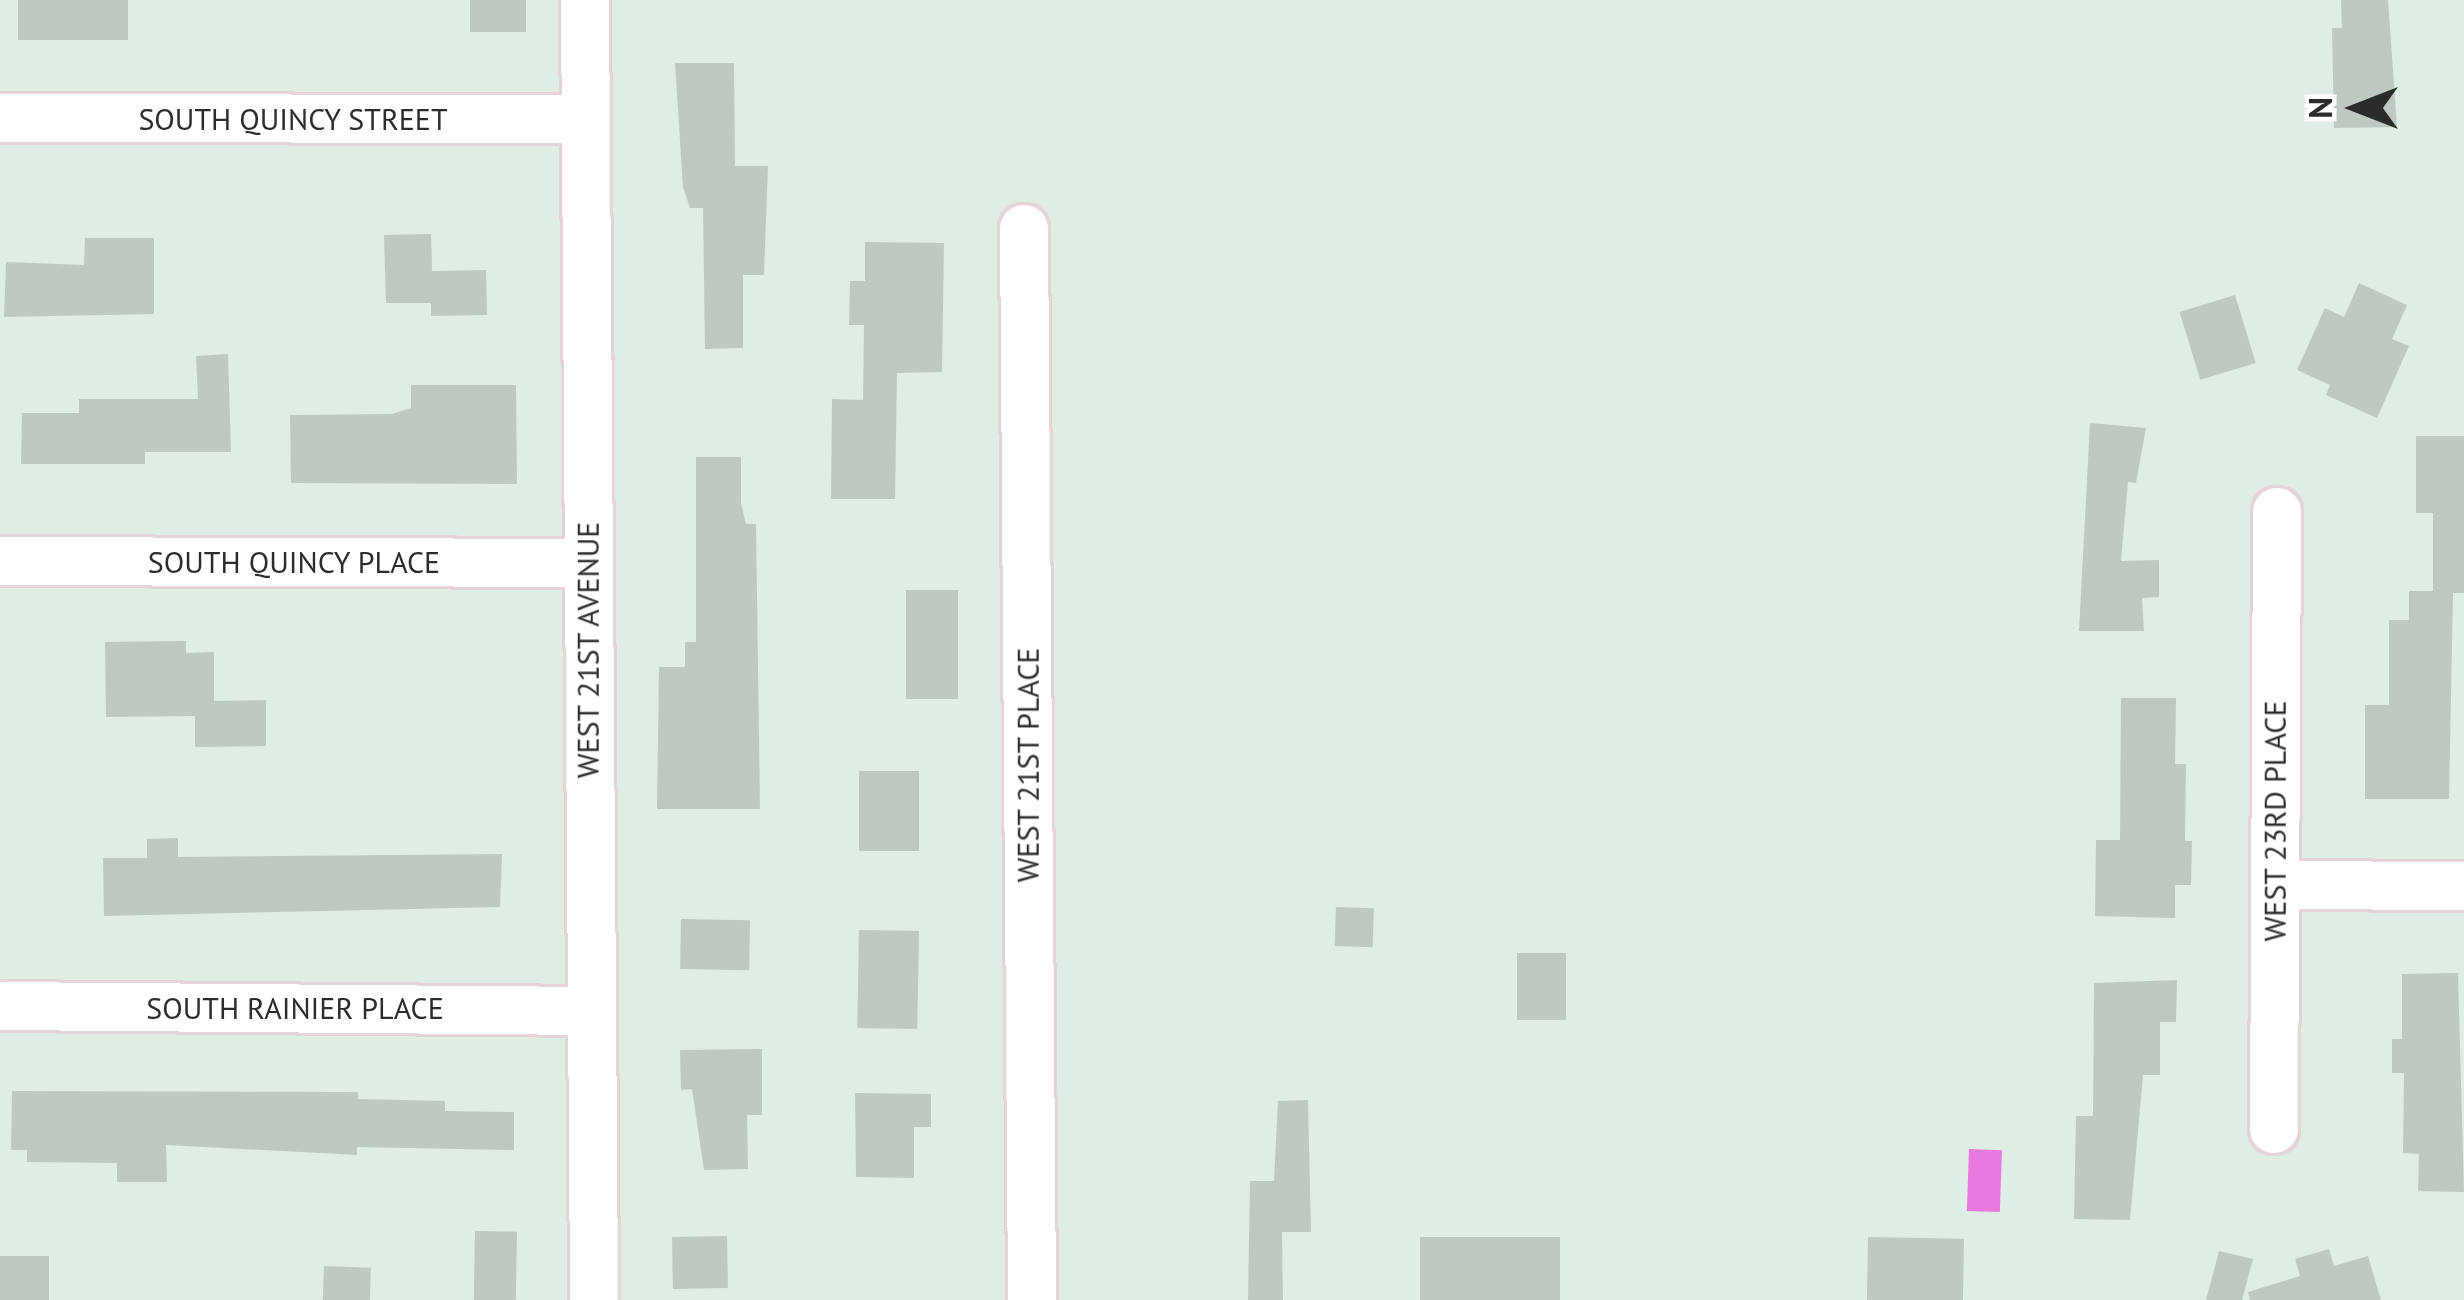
<!DOCTYPE html>
<html>
<head>
<meta charset="utf-8">
<style>
  body { margin:0 }
  #map { position:relative; width:2464px; height:1300px; overflow:hidden; background:#dfede4; font-family:"PT Sans",sans-serif }
  div>[style] { position:absolute }
  [style*='--x'] { left:calc(var(--x)*1px); top:calc(var(--y)*1px); width:calc(var(--w)*1px); rotate:calc(var(--a)*1deg) }
  .water>* { inset:0; background:#e978df; transform-origin:0 0 }
  .building>* { inset:0; background:#bec9c2; transform-origin:0 0 }
  .roads { filter:drop-shadow(3px 0 #e4d4da) drop-shadow(-3px 0 #e4d4da) drop-shadow(0 3px #e4d4da) drop-shadow(0 -3px #e4d4da) }
  .minor>* { height:48px; margin:-24px; padding:0 24px; transform-origin:24px; border-radius:24px; background:#fff }
  span { translate:-50% -50%; white-space:nowrap; text-align:center; line-height:1.15; -webkit-text-stroke:9px #fff; paint-order:stroke }
  .street-label { font-size:30px; color:#2c2c2c }
  .north { position:absolute; left:2296px; top:48px; width:120px; height:120px; -webkit-text-stroke:9px #fff; paint-order:stroke; rotate:270deg; font-size:33px; font-weight:700; line-height:48px; text-align:center; color:#2c2c2c }
  .north::after { content:''; display:block; margin:auto; width:42px; height:54px; background:#2c2c2c; clip-path:polygon(50% 0,100% 100%,50% 72%,0 100%) }
</style>
</head>
<body>
<div id="map">
  <div class="water">
    <i style="left:1969px;top:1149px;width:33px;height:62px;rotate:2deg"></i>
  </div>
  <div class="building">
    <i style="left:18px;top:0;width:110px;height:40px"></i>
    <i style="left:470px;top:0;width:56px;height:32px"></i>
    <i style="clip-path:polygon(2341px 0,2388px 0,2397px 127px,2334px 128px,2332px 28px,2342px 28px)"></i>
    <i style="clip-path:polygon(675px 63px,734px 63px,735px 166px,768px 166px,764px 275px,743px 275px,743px 348px,705px 349px,703px 208px,690px 208px,683px 187px)"></i>
    <i style="clip-path:polygon(431px 234px,432px 271px,486px 270px,487px 315px,431px 316px,431px 303px,386px 303px,384px 235px)"></i>
    <i style="clip-path:polygon(85px 238px,154px 238px,154px 314px,4px 317px,6px 262px,84px 265px)"></i>
    <i style="clip-path:polygon(865px 242px,944px 243px,942px 372px,897px 373px,895px 499px,831px 499px,832px 399px,863px 400px,864px 325px,849px 325px,850px 281px,865px 281px)"></i>
    <i style="clip-path:polygon(2359px 283px,2407px 305px,2392px 339px,2409px 346px,2377px 418px,2326px 395px,2330px 385px,2297px 370px,2325px 308px,2344px 317px)"></i>
    <i style="left:2235px;top:295px;width:71px;height:58px;rotate:73deg"></i>
    <i style="clip-path:polygon(228px 354px,231px 452px,145px 452px,145px 464px,21px 464px,22px 413px,79px 413px,79px 399px,198px 399px,196px 356px)"></i>
    <i style="clip-path:polygon(411px 385px,516px 385px,517px 484px,291px 483px,290px 415px,392px 414px,411px 408px)"></i>
    <i style="clip-path:polygon(2090px 423px,2146px 428px,2136px 483px,2128px 482px,2121px 561px,2159px 560px,2159px 597px,2142px 598px,2144px 631px,2079px 631px)"></i>
    <i style="clip-path:polygon(2416px 436px,2464px 436px,2464px 593px,2453px 593px,2449px 799px,2365px 799px,2365px 705px,2389px 705px,2389px 620px,2409px 620px,2409px 591px,2433px 591px,2433px 513px,2416px 513px)"></i>
    <i style="clip-path:polygon(696px 457px,741px 457px,741px 503px,746px 524px,756px 524px,760px 809px,657px 809px,659px 667px,685px 667px,685px 642px,696px 642px)"></i>
    <i style="left:906px;top:590px;width:52px;height:109px"></i>
    <i style="clip-path:polygon(186px 641px,186px 653px,214px 652px,214px 701px,266px 700px,266px 746px,195px 747px,195px 716px,106px 717px,105px 642px)"></i>
    <i style="clip-path:polygon(2121px 698px,2176px 698px,2175px 764px,2186px 764px,2185px 841px,2192px 841px,2191px 885px,2175px 885px,2175px 918px,2095px 916px,2096px 840px,2120px 840px)"></i>
    <i style="left:859px;top:771px;width:60px;height:80px"></i>
    <i style="clip-path:polygon(178px 838px,178px 857px,502px 854px,500px 907px,104px 916px,103px 858px,147px 858px,147px 839px)"></i>
    <i style="left:1336px;top:907px;width:38px;height:39px;rotate:2deg"></i>
    <i style="left:681px;top:919px;width:69px;height:50px;rotate:1deg"></i>
    <i style="left:859px;top:930px;width:60px;height:98px;rotate:1deg"></i>
    <i style="left:1566px;top:953px;width:67px;height:49px;rotate:90deg"></i>
    <i style="clip-path:polygon(2458px 973px,2464px 1192px,2418px 1191px,2419px 1154px,2403px 1153px,2404px 1073px,2392px 1073px,2392px 1039px,2402px 1039px,2402px 974px)"></i>
    <i style="clip-path:polygon(2177px 980px,2176px 1022px,2160px 1022px,2160px 1075px,2143px 1075px,2130px 1220px,2074px 1219px,2076px 1116px,2093px 1116px,2094px 983px)"></i>
    <i style="clip-path:polygon(762px 1049px,762px 1115px,747px 1115px,748px 1169px,704px 1170px,692px 1089px,681px 1090px,680px 1050px)"></i>
    <i style="clip-path:polygon(12px 1091px,358px 1092px,358px 1099px,445px 1101px,445px 1111px,514px 1112px,514px 1150px,357px 1147px,357px 1155px,166px 1145px,167px 1182px,117px 1182px,117px 1163px,27px 1162px,27px 1150px,11px 1150px)"></i>
    <i style="clip-path:polygon(855px 1093px,931px 1094px,931px 1127px,914px 1127px,914px 1178px,856px 1177px)"></i>
    <i style="clip-path:polygon(1308px 1100px,1311px 1232px,1282px 1232px,1283px 1300px,1248px 1300px,1250px 1181px,1274px 1181px,1278px 1101px)"></i>
    <i style="left:475px;top:1231px;width:42px;height:69px;rotate:1deg"></i>
    <i style="left:727px;top:1236px;width:52px;height:55px;rotate:89deg"></i>
    <i style="left:1420px;top:1237px;width:140px;height:63px"></i>
    <i style="left:1868px;top:1237px;width:96px;height:63px;rotate:1deg"></i>
    <i style="clip-path:polygon(2329px 1249px,2334px 1266px,2368px 1256px,2381px 1300px,2250px 1300px,2248px 1292px,2300px 1276px,2295px 1259px)"></i>
    <i style="clip-path:polygon(2219px 1251px,2253px 1259px,2242px 1300px,2206px 1300px)"></i>
    <i style="left:0;top:1256px;width:49px;height:44px"></i>
    <i style="left:324px;top:1266px;width:47px;height:34px;rotate:2deg"></i>
  </div>
  <div class="roads">
    <div class="minor">
      <i style="--x:585;--y:0;--w:1300;--a:89.6"></i>
      <i style="--x:0;--y:118;--w:585;--a:0.1"></i>
      <i style="--x:1024;--y:229;--w:1071;--a:89.57"></i>
      <i style="--x:0;--y:561;--w:588;--a:0.19"></i>
      <i style="--x:2275;--y:885;--w:189;--a:0.3"></i>
      <i style="--x:0;--y:1006;--w:591;--a:0.48"></i>
      <i style="--x:2274;--y:1129;--w:617;--a:-89.72"></i>
    </div>
  </div>
  <div class="street-label">
    <span style="left:293px;top:119px">SOUTH QUINCY STREET</span>
    <span style="left:294px;top:562px">SOUTH QUINCY PLACE</span>
    <span style="left:588px;top:650px;rotate:-90deg">WEST 21ST AVENUE</span>
    <span style="left:1028px;top:765px;rotate:-90deg">WEST 21ST PLACE</span>
    <span style="left:2275px;top:821px;rotate:-90deg">WEST 23RD PLACE</span>
    <span style="left:295px;top:1008px">SOUTH RAINIER PLACE</span>
  </div>
  <div class="north">N</div>
</div>
</body>
</html>
